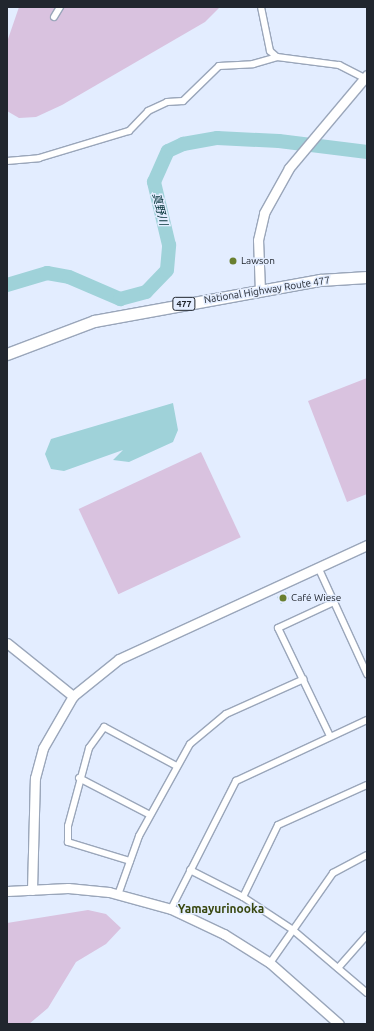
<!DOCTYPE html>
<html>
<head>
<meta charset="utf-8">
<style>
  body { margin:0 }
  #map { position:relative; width:374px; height:1031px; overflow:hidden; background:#e3edff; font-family:Ubuntu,"Noto Sans JP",sans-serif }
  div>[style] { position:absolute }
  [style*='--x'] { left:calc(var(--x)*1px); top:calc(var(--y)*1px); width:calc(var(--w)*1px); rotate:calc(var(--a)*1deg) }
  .green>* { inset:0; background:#d9c2df; transform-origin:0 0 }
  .water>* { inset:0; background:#9fd2d9 }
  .river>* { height:14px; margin:-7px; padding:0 7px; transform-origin:7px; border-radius:7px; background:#9fd2d9 }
  .building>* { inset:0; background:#9bc2da }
  .roads { filter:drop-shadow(1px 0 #9aa6ba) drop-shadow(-1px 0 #9aa6ba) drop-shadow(0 1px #9aa6ba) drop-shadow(0 -1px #9aa6ba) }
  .street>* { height:6px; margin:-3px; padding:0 3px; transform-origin:3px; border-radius:3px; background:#fff }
  .secondary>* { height:9px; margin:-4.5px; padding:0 4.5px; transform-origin:4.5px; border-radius:4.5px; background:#fff }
  .highway>* { height:11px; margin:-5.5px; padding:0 5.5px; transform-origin:5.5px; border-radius:5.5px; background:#fff }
  .dots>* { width:11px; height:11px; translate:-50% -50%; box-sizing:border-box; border:2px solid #e3edff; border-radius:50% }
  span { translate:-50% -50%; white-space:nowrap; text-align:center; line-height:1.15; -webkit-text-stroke:3px #e3edff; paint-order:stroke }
  .shield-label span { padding:1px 3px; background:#e3edff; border:1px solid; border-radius:3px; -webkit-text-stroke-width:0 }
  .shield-label { font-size:9px; color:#21262e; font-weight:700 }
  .poi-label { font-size:10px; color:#21262e }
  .left { translate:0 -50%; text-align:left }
  .street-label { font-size:10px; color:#21262e }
  .water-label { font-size:11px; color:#003036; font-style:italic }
  .quarter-label { font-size:12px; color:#38470f; font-weight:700 }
  .frame { position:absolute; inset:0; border:8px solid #21262e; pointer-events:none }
</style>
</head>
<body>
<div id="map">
  <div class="green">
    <i style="clip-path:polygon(19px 7px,220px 7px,205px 22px,62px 105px,36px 117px,19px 118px,7px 111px,7px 42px)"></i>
    <i style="clip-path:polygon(367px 378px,367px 494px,347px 502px,308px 401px)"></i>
    <i style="left:201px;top:452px;width:94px;height:135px;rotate:65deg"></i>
    <i style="clip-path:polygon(88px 910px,106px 914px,121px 928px,106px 944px,76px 962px,48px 1008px,29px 1024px,7px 1024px,7px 923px)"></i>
  </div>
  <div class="water">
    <i style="clip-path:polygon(173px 403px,178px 430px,173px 442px,129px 462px,113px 460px,123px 450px,64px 471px,51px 469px,45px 454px,51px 439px)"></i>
  </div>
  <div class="river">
    <i style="--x:7;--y:285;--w:42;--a:-16.7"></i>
    <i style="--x:47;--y:273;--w:22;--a:10"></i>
    <i style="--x:69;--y:277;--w:56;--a:23.3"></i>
    <i style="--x:120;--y:299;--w:27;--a:-15"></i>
    <i style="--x:146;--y:292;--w:30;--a:-46"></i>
    <i style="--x:167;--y:270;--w:25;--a:-85"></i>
    <i style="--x:169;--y:245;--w:65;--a:-103.4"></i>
    <i style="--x:154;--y:182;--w:34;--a:-66"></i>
    <i style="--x:168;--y:151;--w:17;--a:-25"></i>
    <i style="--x:183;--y:144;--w:35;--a:-10"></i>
    <i style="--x:217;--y:138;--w:62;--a:2.8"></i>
    <i style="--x:279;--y:141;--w:89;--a:7.1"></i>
  </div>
  <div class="building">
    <i style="clip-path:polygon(286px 592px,289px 599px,281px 604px,277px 597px)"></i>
  </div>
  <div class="roads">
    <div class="street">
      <i style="--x:261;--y:7;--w:45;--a:78.4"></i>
      <i style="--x:270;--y:51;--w:9;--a:41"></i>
      <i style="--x:277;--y:57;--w:63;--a:7.4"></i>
      <i style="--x:339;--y:65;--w:28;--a:27"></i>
      <i style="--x:54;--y:17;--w:12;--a:-59"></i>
      <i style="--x:7;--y:161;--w:32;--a:-5"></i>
      <i style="--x:39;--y:158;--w:94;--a:-16.7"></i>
      <i style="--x:129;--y:131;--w:28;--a:-46"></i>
      <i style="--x:148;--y:111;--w:21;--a:-25"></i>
      <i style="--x:167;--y:102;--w:16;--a:-4"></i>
      <i style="--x:183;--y:101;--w:50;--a:-44.2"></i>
      <i style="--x:219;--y:66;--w:34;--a:-3"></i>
      <i style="--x:253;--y:64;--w:25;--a:-16"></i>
      <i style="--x:318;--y:567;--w:118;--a:65.4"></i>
      <i style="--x:330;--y:736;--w:120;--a:-115.7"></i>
      <i style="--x:278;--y:628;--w:62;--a:-24.9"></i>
      <i style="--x:79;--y:778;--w:80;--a:27.5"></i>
      <i style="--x:130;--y:861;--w:65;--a:-163"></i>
      <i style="--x:68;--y:842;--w:16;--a:-90"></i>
      <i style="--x:68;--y:826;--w:81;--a:-74.9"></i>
      <i style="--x:89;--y:748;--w:26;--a:-54"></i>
      <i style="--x:104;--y:727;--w:81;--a:28.2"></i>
      <i style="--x:190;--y:870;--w:59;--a:27"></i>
      <i style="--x:243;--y:897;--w:60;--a:33.4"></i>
      <i style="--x:293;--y:930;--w:97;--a:40.4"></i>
      <i style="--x:118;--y:895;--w:63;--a:-70.4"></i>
      <i style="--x:139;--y:836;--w:105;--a:-61"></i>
      <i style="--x:190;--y:744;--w:47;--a:-39.8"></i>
      <i style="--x:226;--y:714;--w:85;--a:-24.2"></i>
      <i style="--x:243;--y:897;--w:80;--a:-64.1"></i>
      <i style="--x:278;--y:825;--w:98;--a:-24.2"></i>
      <i style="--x:171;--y:909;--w:144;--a:-63.1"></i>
      <i style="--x:236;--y:781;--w:145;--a:-25"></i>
      <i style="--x:270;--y:963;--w:110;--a:-55"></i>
      <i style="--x:333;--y:873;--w:38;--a:-28"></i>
      <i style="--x:338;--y:968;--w:44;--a:-48.7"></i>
    </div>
    <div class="secondary">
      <i style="--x:260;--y:291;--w:51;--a:-92.2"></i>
      <i style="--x:258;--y:240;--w:28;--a:-77"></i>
      <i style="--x:264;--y:213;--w:51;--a:-60.9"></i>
      <i style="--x:289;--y:168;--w:121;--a:-50"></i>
      <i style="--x:7;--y:643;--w:85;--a:38.8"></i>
      <i style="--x:32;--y:890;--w:112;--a:-88.5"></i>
      <i style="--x:35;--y:778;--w:31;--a:-75"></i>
      <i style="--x:43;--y:748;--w:60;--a:-60"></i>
      <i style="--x:73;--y:696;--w:59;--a:-38.8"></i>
      <i style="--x:119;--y:659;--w:273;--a:-24.7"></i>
      <i style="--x:7;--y:891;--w:61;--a:-2.8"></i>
      <i style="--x:68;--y:888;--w:41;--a:5.6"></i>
      <i style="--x:109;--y:892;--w:64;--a:15.3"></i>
      <i style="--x:171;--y:909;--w:59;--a:25.3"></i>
      <i style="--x:224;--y:934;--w:54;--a:32.2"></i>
      <i style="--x:270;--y:963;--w:92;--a:41.5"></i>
    </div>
    <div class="highway">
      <i style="--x:7;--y:354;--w:93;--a:-20.8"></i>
      <i style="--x:94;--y:321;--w:230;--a:-10.3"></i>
      <i style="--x:320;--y:280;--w:47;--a:-3.7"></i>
    </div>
  </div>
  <div class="dots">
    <i style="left:233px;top:261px;background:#697f30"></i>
    <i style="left:283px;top:598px;background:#697f30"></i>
  </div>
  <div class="shield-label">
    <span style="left:184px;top:304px">477</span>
  </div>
  <div class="poi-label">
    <span class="left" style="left:241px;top:261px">Lawson</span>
    <span class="left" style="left:291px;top:598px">Café Wiese</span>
  </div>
  <div class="street-label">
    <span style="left:267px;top:290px;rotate:-9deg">National Highway Route 477</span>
  </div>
  <div class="water-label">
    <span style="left:160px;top:209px;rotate:76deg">真野川</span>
  </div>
  <div class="quarter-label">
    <span style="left:221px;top:909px">Yamayurinooka</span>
  </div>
  <div class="frame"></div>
</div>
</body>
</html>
